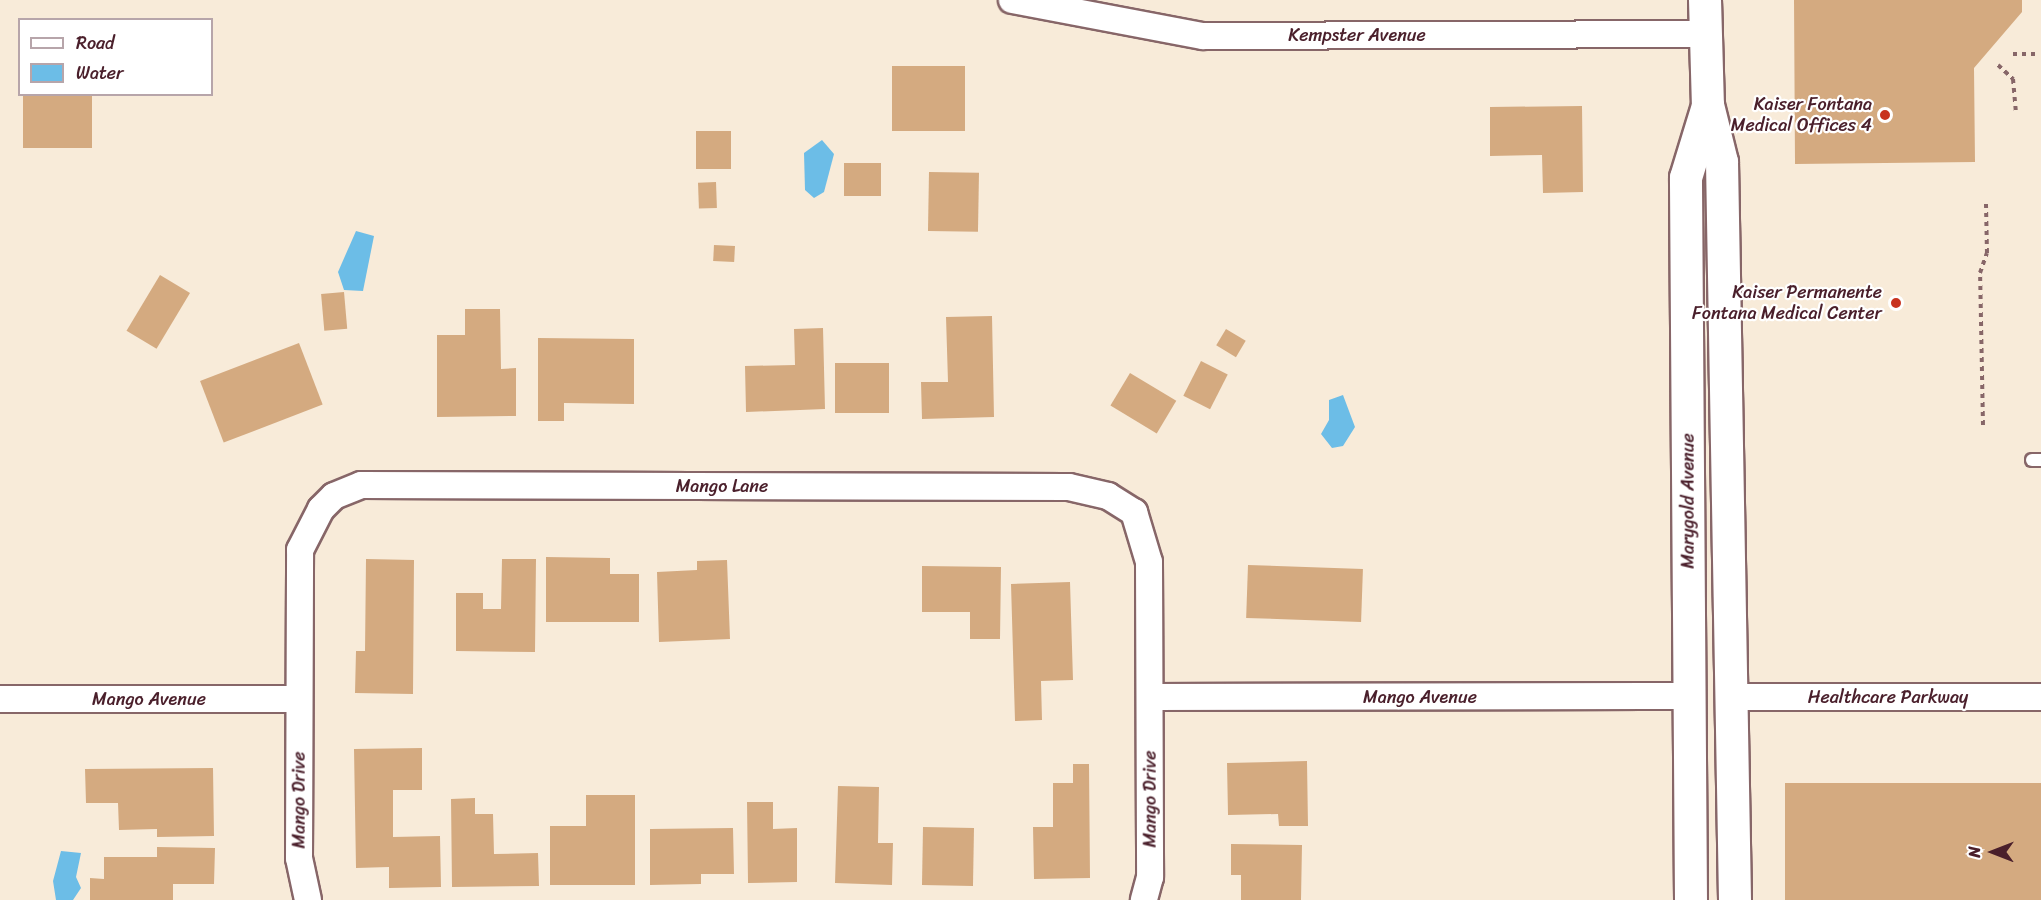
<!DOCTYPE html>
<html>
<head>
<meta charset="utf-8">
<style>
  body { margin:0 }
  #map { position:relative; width:2041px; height:900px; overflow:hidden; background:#f8ebd9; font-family:Sriracha,sans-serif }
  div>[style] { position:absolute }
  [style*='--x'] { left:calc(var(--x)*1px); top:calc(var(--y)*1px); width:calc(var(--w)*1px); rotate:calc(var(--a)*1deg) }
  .water>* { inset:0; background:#6cbde7 }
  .building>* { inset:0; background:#d4aa80; transform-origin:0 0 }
  .path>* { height:4px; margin-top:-2px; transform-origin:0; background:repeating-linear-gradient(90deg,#876668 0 4.5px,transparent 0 9px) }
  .roads { filter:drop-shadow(2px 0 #876668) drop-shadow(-2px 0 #876668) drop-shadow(0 2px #876668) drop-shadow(0 -2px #876668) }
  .service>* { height:12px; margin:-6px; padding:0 6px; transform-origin:6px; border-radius:6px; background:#fff }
  .minor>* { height:26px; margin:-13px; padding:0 13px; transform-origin:13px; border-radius:13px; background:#fff }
  .tertiary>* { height:32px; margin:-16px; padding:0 16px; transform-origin:16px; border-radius:16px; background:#fff }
  .dots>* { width:16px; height:16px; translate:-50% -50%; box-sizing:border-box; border:3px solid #fff; border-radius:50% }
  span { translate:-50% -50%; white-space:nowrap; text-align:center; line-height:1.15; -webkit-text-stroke:4.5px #fff; paint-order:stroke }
  .street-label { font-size:18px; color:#4a1f2b }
  .poi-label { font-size:18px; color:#4a1f2b }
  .right { translate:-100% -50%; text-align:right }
  .legend { position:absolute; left:18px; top:18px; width:195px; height:78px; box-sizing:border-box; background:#fff; border:2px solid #b7a5aa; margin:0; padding:8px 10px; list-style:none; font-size:18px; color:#4a1f2b }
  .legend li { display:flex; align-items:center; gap:12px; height:30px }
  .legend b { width:30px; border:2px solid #b7a5aa }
  .north { position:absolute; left:1963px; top:822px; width:60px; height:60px; -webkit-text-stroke:4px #fff; paint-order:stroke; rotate:270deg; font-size:16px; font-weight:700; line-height:24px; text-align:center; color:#4a1f2b }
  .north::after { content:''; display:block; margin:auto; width:21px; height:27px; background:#4a1f2b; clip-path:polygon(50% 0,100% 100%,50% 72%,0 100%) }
</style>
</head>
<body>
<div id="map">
  <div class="water">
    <i style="clip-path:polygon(822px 140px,834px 154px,824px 192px,814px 198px,805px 190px,804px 153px)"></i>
    <i style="clip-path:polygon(356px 231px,374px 236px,363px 291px,344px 290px,338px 272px)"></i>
    <i style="clip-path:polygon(1343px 395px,1355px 427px,1343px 446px,1332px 448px,1321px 434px,1329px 420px,1329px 400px)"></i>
    <i style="clip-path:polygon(61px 851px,81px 853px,76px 877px,81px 888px,73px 900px,56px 900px,53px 881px)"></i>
  </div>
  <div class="building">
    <i style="clip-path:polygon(1794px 0,2022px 0,2022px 12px,1974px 68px,1975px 162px,1795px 164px)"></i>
    <i style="left:892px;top:66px;width:73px;height:65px"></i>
    <i style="left:23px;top:94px;width:69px;height:54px"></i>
    <i style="clip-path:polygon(1582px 106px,1583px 192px,1543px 193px,1542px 155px,1490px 156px,1490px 107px)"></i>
    <i style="left:696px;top:131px;width:35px;height:38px"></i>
    <i style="left:844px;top:163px;width:37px;height:33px"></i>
    <i style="left:929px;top:172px;width:50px;height:59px;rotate:1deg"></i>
    <i style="left:716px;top:182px;width:26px;height:18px;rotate:88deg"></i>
    <i style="left:714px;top:245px;width:21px;height:16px;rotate:3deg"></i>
    <i style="left:160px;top:275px;width:35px;height:65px;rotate:31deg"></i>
    <i style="left:344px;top:292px;width:37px;height:23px;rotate:85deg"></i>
    <i style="clip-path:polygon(465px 309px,500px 309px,501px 369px,516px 368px,516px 416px,437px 417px,437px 335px,465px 335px)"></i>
    <i style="clip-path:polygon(992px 316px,994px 417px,922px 419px,921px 382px,948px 382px,946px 317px)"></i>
    <i style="clip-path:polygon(823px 328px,825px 409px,746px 412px,745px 366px,795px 365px,794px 329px)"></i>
    <i style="left:1226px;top:329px;width:23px;height:19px;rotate:31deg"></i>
    <i style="clip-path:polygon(538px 338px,634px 339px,634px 404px,564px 403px,564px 421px,538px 421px)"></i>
    <i style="left:299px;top:343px;width:66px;height:106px;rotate:69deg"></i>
    <i style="left:1201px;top:361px;width:30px;height:39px;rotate:27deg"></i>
    <i style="left:835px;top:363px;width:54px;height:50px"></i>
    <i style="left:1130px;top:373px;width:54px;height:38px;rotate:31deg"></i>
    <i style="clip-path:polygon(546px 557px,610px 558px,610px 574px,639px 574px,639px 622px,546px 622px)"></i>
    <i style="clip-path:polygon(366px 559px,414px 560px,413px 694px,355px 693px,356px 651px,365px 651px)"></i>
    <i style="clip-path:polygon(502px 559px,536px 559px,535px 652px,456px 651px,456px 593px,483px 593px,483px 609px,501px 609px)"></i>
    <i style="clip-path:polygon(727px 560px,730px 639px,659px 642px,657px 572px,697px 570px,697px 561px)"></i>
    <i style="left:1248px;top:565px;width:115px;height:53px;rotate:2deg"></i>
    <i style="clip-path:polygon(922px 566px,1001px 567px,1000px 639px,970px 639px,970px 612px,922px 612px)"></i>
    <i style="clip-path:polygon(1070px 582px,1073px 680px,1041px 681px,1042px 720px,1015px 721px,1011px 584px)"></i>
    <i style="clip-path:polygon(422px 748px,422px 790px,393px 790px,393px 837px,440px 836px,441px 887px,389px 888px,389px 867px,356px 868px,354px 749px)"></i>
    <i style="clip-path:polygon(1307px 761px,1308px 826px,1279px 826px,1278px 814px,1228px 815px,1227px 763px)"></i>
    <i style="clip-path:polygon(1073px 764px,1089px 764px,1090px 878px,1034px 879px,1033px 827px,1053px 827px,1053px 783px,1073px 783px)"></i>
    <i style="clip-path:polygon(213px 768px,214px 836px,157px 837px,157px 829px,119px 830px,118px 803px,86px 803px,85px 769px)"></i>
    <i style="left:1785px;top:783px;width:256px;height:117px"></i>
    <i style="clip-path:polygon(838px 786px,879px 787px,878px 843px,893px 843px,892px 885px,835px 883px)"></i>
    <i style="clip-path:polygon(586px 795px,635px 795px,635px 885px,550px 885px,550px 826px,586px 826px)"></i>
    <i style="clip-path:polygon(475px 798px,475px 814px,493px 814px,494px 854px,538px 853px,539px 886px,452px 887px,451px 799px)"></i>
    <i style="clip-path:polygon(747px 802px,773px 802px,773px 829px,797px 828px,797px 882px,748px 883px)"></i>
    <i style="left:923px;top:827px;width:51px;height:58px;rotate:1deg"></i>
    <i style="clip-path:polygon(733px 828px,734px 874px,701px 874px,701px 884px,650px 885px,650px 829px)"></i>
    <i style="clip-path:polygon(1231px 844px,1302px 845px,1301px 900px,1241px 900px,1241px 875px,1231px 875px)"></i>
    <i style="clip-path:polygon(157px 847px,215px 848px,214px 884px,173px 884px,173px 900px,90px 900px,90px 878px,104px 879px,104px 857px,157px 857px)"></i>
  </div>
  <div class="path">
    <i style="--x:2013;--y:54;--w:25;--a:0"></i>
    <i style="--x:1998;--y:65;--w:21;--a:43"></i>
    <i style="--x:2013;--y:79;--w:35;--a:85"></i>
    <i style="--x:1983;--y:425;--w:152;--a:-91.1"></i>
    <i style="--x:1980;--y:273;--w:21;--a:-71"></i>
    <i style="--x:1987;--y:253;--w:49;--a:-91.2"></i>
  </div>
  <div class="roads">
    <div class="service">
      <i style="--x:2032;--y:460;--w:9;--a:0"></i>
    </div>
    <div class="minor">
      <i style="--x:1012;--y:0;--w:194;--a:10.7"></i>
      <i style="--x:1203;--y:36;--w:502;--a:-0.23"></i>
      <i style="--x:1150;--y:697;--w:539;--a:-0.11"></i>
      <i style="--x:1735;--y:697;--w:306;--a:0"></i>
      <i style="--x:0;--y:699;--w:298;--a:0"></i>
      <i style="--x:308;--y:900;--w:43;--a:-102.1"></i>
      <i style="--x:299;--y:858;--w:308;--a:-89.8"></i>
      <i style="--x:300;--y:550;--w:46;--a:-62.9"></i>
      <i style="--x:321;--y:509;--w:18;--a:-45"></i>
      <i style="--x:334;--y:496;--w:29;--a:-22"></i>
      <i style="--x:361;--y:485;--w:708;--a:0.16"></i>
      <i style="--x:1069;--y:487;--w:40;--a:13"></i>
      <i style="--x:1108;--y:496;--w:31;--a:32"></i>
      <i style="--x:1134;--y:512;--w:52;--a:73.3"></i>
      <i style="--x:1149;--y:562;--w:315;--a:89.8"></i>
      <i style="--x:1150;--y:877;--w:24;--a:105"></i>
    </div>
    <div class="tertiary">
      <i style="--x:1705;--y:0;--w:105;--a:88.4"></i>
      <i style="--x:1708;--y:105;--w:59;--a:76.2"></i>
      <i style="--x:1722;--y:162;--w:738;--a:88.99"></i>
      <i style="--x:1691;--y:900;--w:722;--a:-90.4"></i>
      <i style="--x:1686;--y:178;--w:75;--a:-73"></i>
    </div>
  </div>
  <div class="dots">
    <i style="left:1885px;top:115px;background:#c8321e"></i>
    <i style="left:1896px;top:303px;background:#c8321e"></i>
  </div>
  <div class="street-label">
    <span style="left:1357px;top:35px">Kempster Avenue</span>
    <span style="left:722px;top:486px">Mango Lane</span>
    <span style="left:1688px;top:501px;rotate:-90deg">Marygold Avenue</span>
    <span style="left:1420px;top:697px">Mango Avenue</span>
    <span style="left:1888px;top:697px">Healthcare Parkway</span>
    <span style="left:149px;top:699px">Mango Avenue</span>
    <span style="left:1150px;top:799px;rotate:-90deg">Mango Drive</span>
    <span style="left:299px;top:800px;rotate:-90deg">Mango Drive</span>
  </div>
  <div class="poi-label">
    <span class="right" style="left:1872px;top:115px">Kaiser Fontana<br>Medical Offices 4</span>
    <span class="right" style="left:1882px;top:303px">Kaiser Permanente<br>Fontana Medical Center</span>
  </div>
  <ul class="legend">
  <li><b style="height:8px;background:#fff"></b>Road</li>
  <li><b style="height:16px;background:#6cbde7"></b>Water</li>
  </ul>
  <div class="north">N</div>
</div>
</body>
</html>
